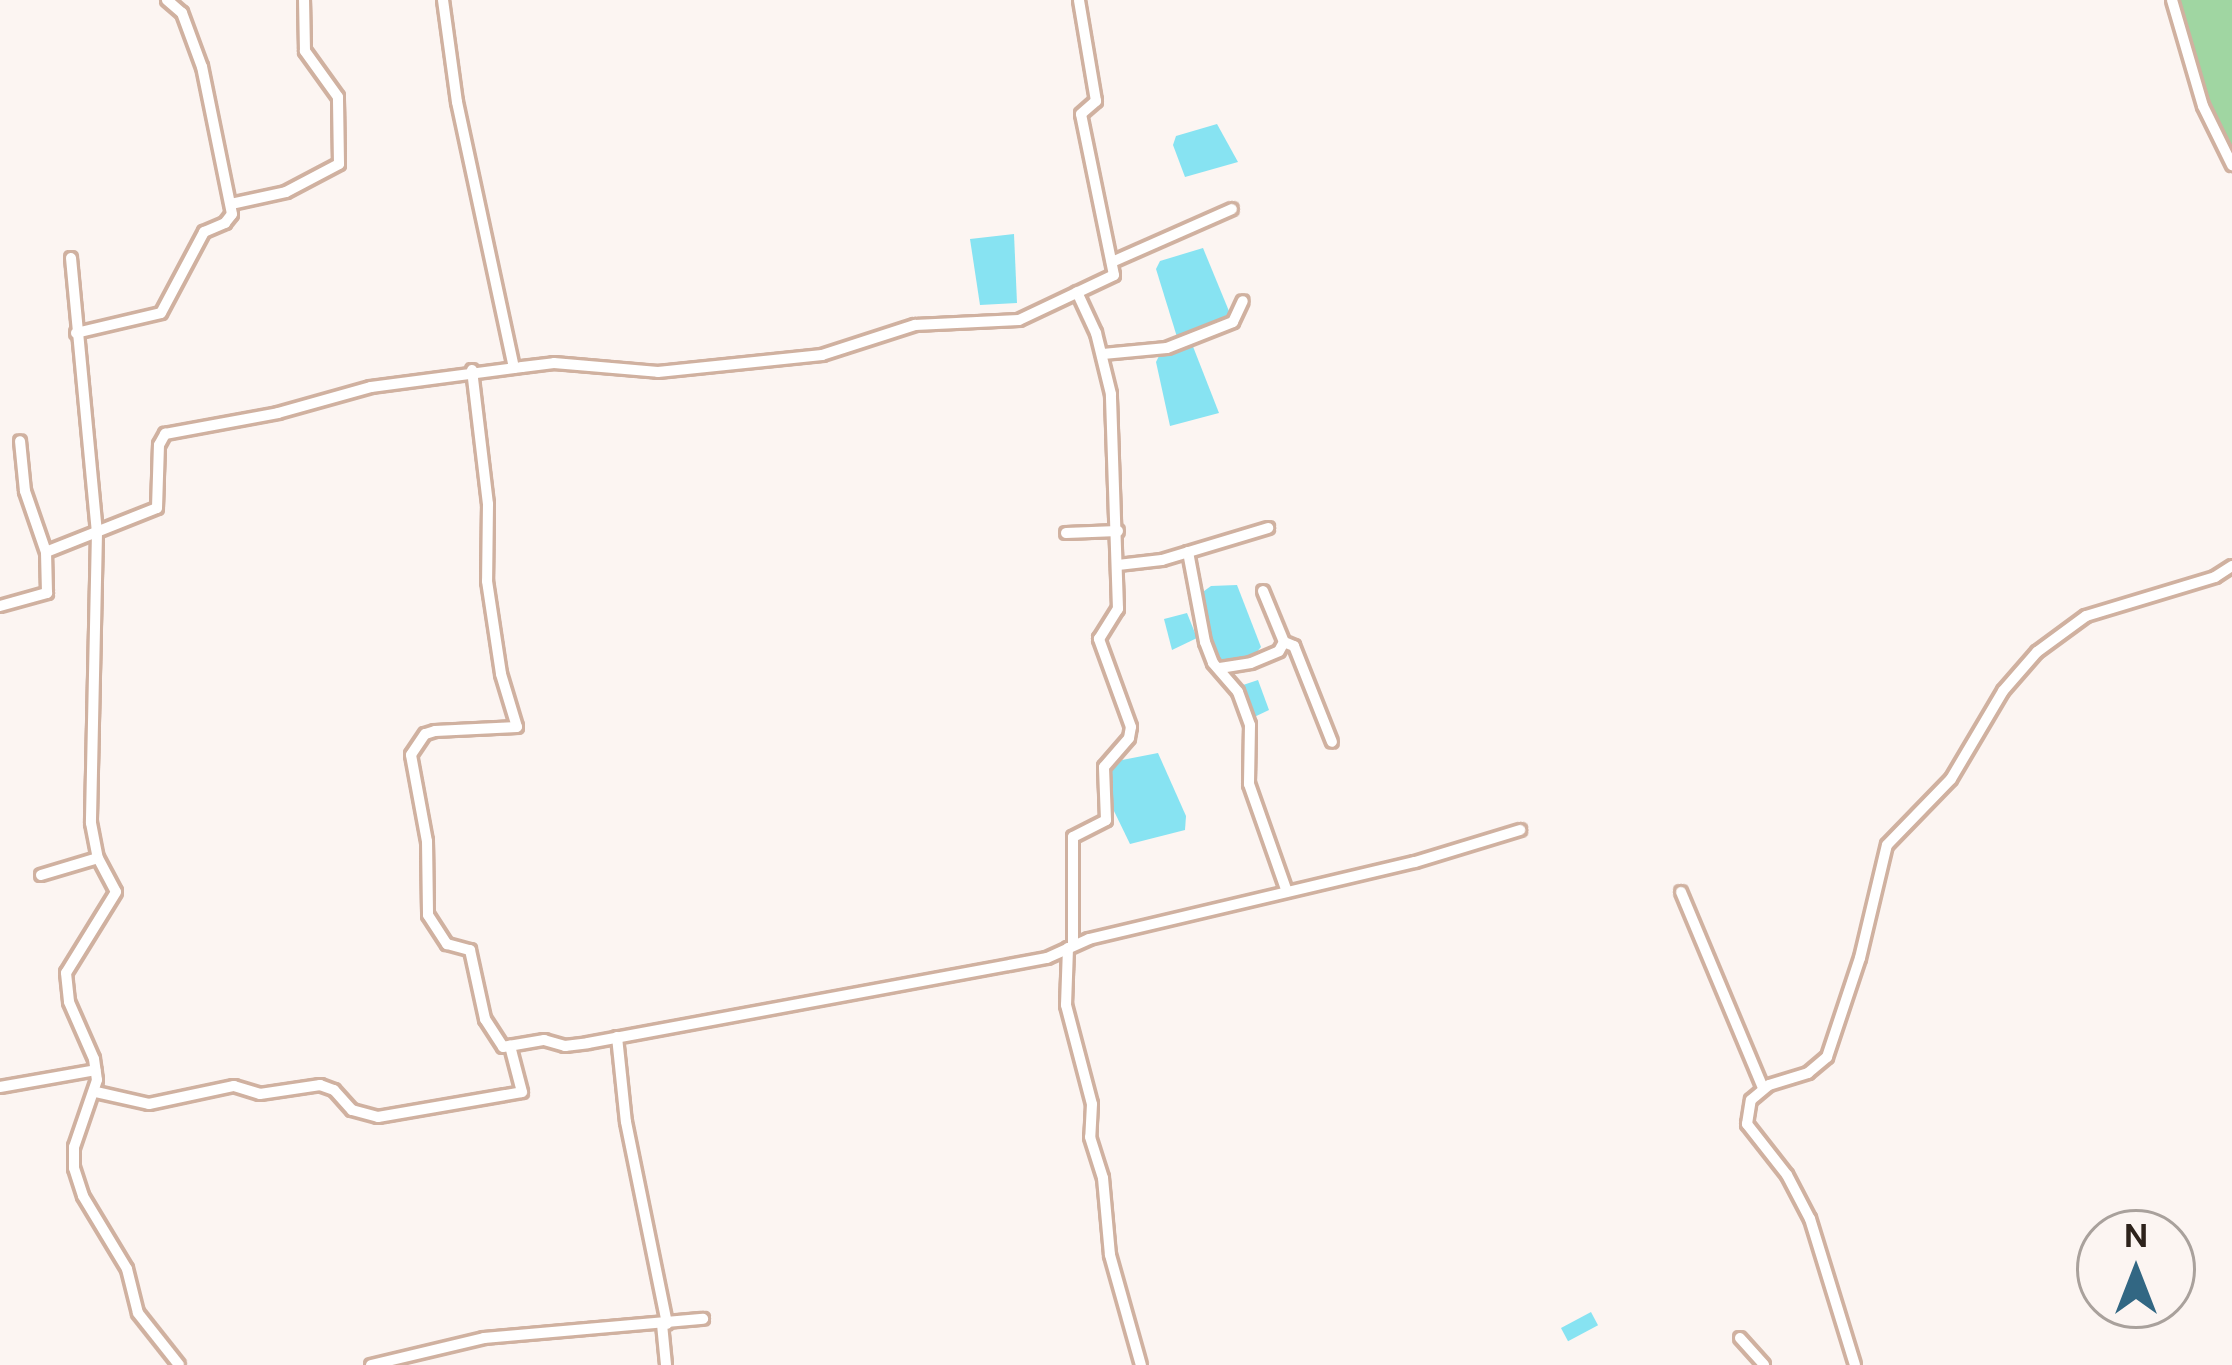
<!DOCTYPE html>
<html>
<head>
<meta charset="utf-8">
<style>
  body { margin:0 }
  #map { position:relative; width:2232px; height:1365px; overflow:hidden; background:#fcf5f2; font-family:"DM Sans",sans-serif }
  div>[style] { position:absolute }
  [style*='--x'] { left:calc(var(--x)*1px); top:calc(var(--y)*1px); width:calc(var(--w)*1px); rotate:calc(var(--a)*1deg) }
  .forest>* { inset:0; background:#a0d6a2 }
  .water>* { inset:0; background:#87e3f2; transform-origin:0 0 }
  .roads { filter:drop-shadow(3px 0 #d0b1a0) drop-shadow(-3px 0 #d0b1a0) drop-shadow(0 3px #d0b1a0) drop-shadow(0 -3px #d0b1a0) }
  .minor>* { height:10px; margin:-5px; padding:0 5px; transform-origin:5px; border-radius:5px; background:#fff }
  span { translate:-50% -50%; white-space:nowrap; text-align:center; line-height:1.15; -webkit-text-stroke:12px #fcf5f2; paint-order:stroke }
  .north { position:absolute; left:2076px; top:1209px; width:120px; height:120px; box-sizing:border-box; background:#fcf5f2; border:3px solid #a9a19c; border-radius:50%; rotate:0deg; font-size:33px; font-weight:700; line-height:48px; text-align:center; color:#2d221b }
  .north::after { content:''; display:block; margin:auto; width:42px; height:54px; background:#326783; clip-path:polygon(50% 0,100% 100%,50% 72%,0 100%) }
</style>
</head>
<body>
<div id="map">
  <div class="forest">
    <i style="clip-path:polygon(2173px 0,2232px 0,2232px 160px,2223px 151px)"></i>
  </div>
  <div class="water">
    <i style="clip-path:polygon(1217px 124px,1238px 162px,1185px 177px,1173px 145px,1176px 136px)"></i>
    <i style="clip-path:polygon(1014px 234px,1017px 303px,980px 305px,970px 239px)"></i>
    <i style="clip-path:polygon(1203px 248px,1231px 316px,1177px 337px,1156px 269px,1160px 261px)"></i>
    <i style="clip-path:polygon(1192px 344px,1219px 413px,1170px 426px,1156px 362px,1160px 354px)"></i>
    <i style="clip-path:polygon(1237px 585px,1261px 647px,1251px 659px,1218px 664px,1204px 633px,1200px 594px,1211px 586px)"></i>
    <i style="clip-path:polygon(1187px 613px,1197px 638px,1172px 650px,1164px 619px)"></i>
    <i style="clip-path:polygon(1258px 680px,1269px 710px,1250px 719px,1240px 686px)"></i>
    <i style="clip-path:polygon(1158px 753px,1186px 816px,1185px 830px,1130px 844px,1113px 809px,1107px 769px,1122px 760px)"></i>
    <i style="left:1591px;top:1312px;width:15px;height:34px;rotate:62deg"></i>
  </div>
  <div class="roads">
    <div class="minor">
      <i style="--x:443;--y:0;--w:103;--a:82.2"></i>
      <i style="--x:457;--y:102;--w:272;--a:77.9"></i>
      <i style="--x:2172;--y:0;--w:110;--a:73.7"></i>
      <i style="--x:2203;--y:106;--w:66;--a:63.8"></i>
      <i style="--x:231;--y:204;--w:56;--a:-12.3"></i>
      <i style="--x:286;--y:192;--w:60;--a:-27.8"></i>
      <i style="--x:339;--y:164;--w:67;--a:-90.9"></i>
      <i style="--x:338;--y:97;--w:57;--a:-125.7"></i>
      <i style="--x:305;--y:51;--w:51;--a:-91.1"></i>
      <i style="--x:71;--y:258;--w:275;--a:84.6"></i>
      <i style="--x:97;--y:532;--w:291;--a:91.2"></i>
      <i style="--x:91;--y:823;--w:36;--a:79"></i>
      <i style="--x:98;--y:858;--w:38;--a:62"></i>
      <i style="--x:116;--y:892;--w:95;--a:121.7"></i>
      <i style="--x:66;--y:973;--w:29;--a:84"></i>
      <i style="--x:69;--y:1002;--w:62;--a:66.3"></i>
      <i style="--x:94;--y:1059;--w:21;--a:82"></i>
      <i style="--x:97;--y:1080;--w:71;--a:108.9"></i>
      <i style="--x:74;--y:1147;--w:21;--a:90"></i>
      <i style="--x:74;--y:1168;--w:29;--a:72"></i>
      <i style="--x:83;--y:1196;--w:85;--a:58.9"></i>
      <i style="--x:127;--y:1269;--w:45;--a:76"></i>
      <i style="--x:138;--y:1313;--w:66;--a:51.7"></i>
      <i style="--x:1112;--y:262;--w:131;--a:-23.8"></i>
      <i style="--x:76;--y:333;--w:87;--a:-13.2"></i>
      <i style="--x:161;--y:313;--w:92;--a:-62"></i>
      <i style="--x:204;--y:232;--w:23;--a:-23"></i>
      <i style="--x:225;--y:223;--w:11;--a:-52"></i>
      <i style="--x:232;--y:214;--w:150;--a:-101.5"></i>
      <i style="--x:202;--y:67;--w:58;--a:-110.3"></i>
      <i style="--x:182;--y:13;--w:20;--a:-139"></i>
      <i style="--x:1103;--y:354;--w:64;--a:-5.4"></i>
      <i style="--x:1167;--y:348;--w:71;--a:-21.5"></i>
      <i style="--x:1233;--y:322;--w:23;--a:-65"></i>
      <i style="--x:472;--y:370;--w:135;--a:83.2"></i>
      <i style="--x:488;--y:504;--w:77;--a:90.7"></i>
      <i style="--x:487;--y:581;--w:94;--a:81.4"></i>
      <i style="--x:501;--y:674;--w:55;--a:73.2"></i>
      <i style="--x:517;--y:727;--w:82;--a:177.2"></i>
      <i style="--x:435;--y:731;--w:10;--a:163"></i>
      <i style="--x:425;--y:734;--w:25;--a:124"></i>
      <i style="--x:411;--y:755;--w:87;--a:79.5"></i>
      <i style="--x:427;--y:841;--w:74;--a:89.2"></i>
      <i style="--x:428;--y:915;--w:35;--a:57"></i>
      <i style="--x:447;--y:944;--w:24;--a:15"></i>
      <i style="--x:470;--y:950;--w:71;--a:77.7"></i>
      <i style="--x:485;--y:1019;--w:33;--a:57"></i>
      <i style="--x:503;--y:1047;--w:42;--a:-9.7"></i>
      <i style="--x:544;--y:1040;--w:22;--a:16"></i>
      <i style="--x:565;--y:1046;--w:23;--a:-7"></i>
      <i style="--x:588;--y:1043;--w:467;--a:-10.5"></i>
      <i style="--x:1047;--y:958;--w:46;--a:-24.3"></i>
      <i style="--x:1089;--y:939;--w:335;--a:-13.3"></i>
      <i style="--x:1415;--y:862;--w:110;--a:-16.9"></i>
      <i style="--x:1066;--y:533;--w:52;--a:-2.2"></i>
      <i style="--x:46;--y:552;--w:119;--a:-21.6"></i>
      <i style="--x:157;--y:508;--w:63;--a:-88.2"></i>
      <i style="--x:159;--y:445;--w:13;--a:-61"></i>
      <i style="--x:165;--y:434;--w:115;--a:-10.5"></i>
      <i style="--x:278;--y:413;--w:97;--a:-15.6"></i>
      <i style="--x:371;--y:387;--w:152;--a:-7.5"></i>
      <i style="--x:522;--y:367;--w:32;--a:-7"></i>
      <i style="--x:554;--y:363;--w:104;--a:4.9"></i>
      <i style="--x:658;--y:372;--w:165;--a:-5.9"></i>
      <i style="--x:822;--y:355;--w:98;--a:-17.9"></i>
      <i style="--x:915;--y:325;--w:104;--a:-2.8"></i>
      <i style="--x:1019;--y:320;--w:105;--a:-25.3"></i>
      <i style="--x:1114;--y:275;--w:164;--a:-101.6"></i>
      <i style="--x:1081;--y:114;--w:20;--a:-41"></i>
      <i style="--x:1096;--y:101;--w:102;--a:-99.6"></i>
      <i style="--x:1188;--y:552;--w:92;--a:79.3"></i>
      <i style="--x:1205;--y:642;--w:22;--a:69"></i>
      <i style="--x:1213;--y:663;--w:38;--a:49"></i>
      <i style="--x:1238;--y:692;--w:35;--a:70"></i>
      <i style="--x:1250;--y:725;--w:59;--a:91"></i>
      <i style="--x:1249;--y:784;--w:114;--a:70.6"></i>
      <i style="--x:1118;--y:565;--w:44;--a:-6.5"></i>
      <i style="--x:1162;--y:560;--w:111;--a:-16.8"></i>
      <i style="--x:1263;--y:591;--w:55;--a:67.6"></i>
      <i style="--x:1284;--y:642;--w:11;--a:22"></i>
      <i style="--x:1294;--y:646;--w:103;--a:68.4"></i>
      <i style="--x:0;--y:606;--w:49;--a:-15.5"></i>
      <i style="--x:47;--y:593;--w:41;--a:-91.4"></i>
      <i style="--x:46;--y:552;--w:65;--a:-109"></i>
      <i style="--x:25;--y:491;--w:50;--a:-95.7"></i>
      <i style="--x:1220;--y:668;--w:31;--a:-9"></i>
      <i style="--x:1251;--y:663;--w:30;--a:-23"></i>
      <i style="--x:1279;--y:651;--w:10;--a:-61"></i>
      <i style="--x:41;--y:875;--w:59;--a:-16.6"></i>
      <i style="--x:1681;--y:892;--w:212;--a:67.3"></i>
      <i style="--x:1073;--y:944;--w:107;--a:-90"></i>
      <i style="--x:1073;--y:837;--w:37;--a:-27"></i>
      <i style="--x:1106;--y:820;--w:53;--a:-92.2"></i>
      <i style="--x:1104;--y:767;--w:38;--a:-49"></i>
      <i style="--x:1129;--y:738;--w:11;--a:-80"></i>
      <i style="--x:1131;--y:727;--w:94;--a:-110"></i>
      <i style="--x:1099;--y:639;--w:36;--a:-58"></i>
      <i style="--x:1118;--y:609;--w:215;--a:-91.9"></i>
      <i style="--x:1111;--y:394;--w:63;--a:-103.8"></i>
      <i style="--x:1096;--y:333;--w:45;--a:-114.9"></i>
      <i style="--x:1068;--y:948;--w:57;--a:92"></i>
      <i style="--x:1066;--y:1005;--w:102;--a:75.3"></i>
      <i style="--x:1092;--y:1104;--w:33;--a:93"></i>
      <i style="--x:1090;--y:1137;--w:43;--a:72.4"></i>
      <i style="--x:1103;--y:1178;--w:77;--a:84.8"></i>
      <i style="--x:1110;--y:1255;--w:114;--a:74.3"></i>
      <i style="--x:617;--y:1037;--w:85;--a:84"></i>
      <i style="--x:626;--y:1122;--w:206;--a:78.5"></i>
      <i style="--x:0;--y:1087;--w:97;--a:-10"></i>
      <i style="--x:96;--y:1092;--w:54;--a:12.8"></i>
      <i style="--x:149;--y:1104;--w:87;--a:-12"></i>
      <i style="--x:234;--y:1086;--w:27;--a:17"></i>
      <i style="--x:260;--y:1094;--w:61;--a:-8.5"></i>
      <i style="--x:320;--y:1085;--w:15;--a:20"></i>
      <i style="--x:334;--y:1090;--w:27;--a:48"></i>
      <i style="--x:352;--y:1110;--w:27;--a:15"></i>
      <i style="--x:378;--y:1117;--w:146;--a:-9.8"></i>
      <i style="--x:522;--y:1092;--w:48;--a:-104.6"></i>
      <i style="--x:662;--y:1324;--w:41;--a:84.4"></i>
      <i style="--x:1740;--y:1338;--w:36;--a:48"></i>
      <i style="--x:371;--y:1365;--w:116;--a:-13.4"></i>
      <i style="--x:484;--y:1338;--w:220;--a:-5"></i>
      <i style="--x:1855;--y:1365;--w:153;--a:-107.1"></i>
      <i style="--x:1810;--y:1219;--w:50;--a:-117.6"></i>
      <i style="--x:1787;--y:1175;--w:65;--a:-128.1"></i>
      <i style="--x:1747;--y:1124;--w:24;--a:-81"></i>
      <i style="--x:1751;--y:1100;--w:23;--a:-40"></i>
      <i style="--x:1769;--y:1085;--w:41;--a:-17.1"></i>
      <i style="--x:1808;--y:1073;--w:25;--a:-40"></i>
      <i style="--x:1827;--y:1057;--w:104;--a:-71.6"></i>
      <i style="--x:1860;--y:958;--w:116;--a:-76.6"></i>
      <i style="--x:1887;--y:845;--w:92;--a:-45.9"></i>
      <i style="--x:1951;--y:779;--w:102;--a:-59.4"></i>
      <i style="--x:2003;--y:691;--w:52;--a:-48.9"></i>
      <i style="--x:2037;--y:652;--w:61;--a:-36.3"></i>
      <i style="--x:2086;--y:616;--w:135;--a:-16.8"></i>
      <i style="--x:2215;--y:577;--w:20;--a:-33"></i>
    </div>
  </div>
  <div class="north">N</div>
</div>
</body>
</html>
